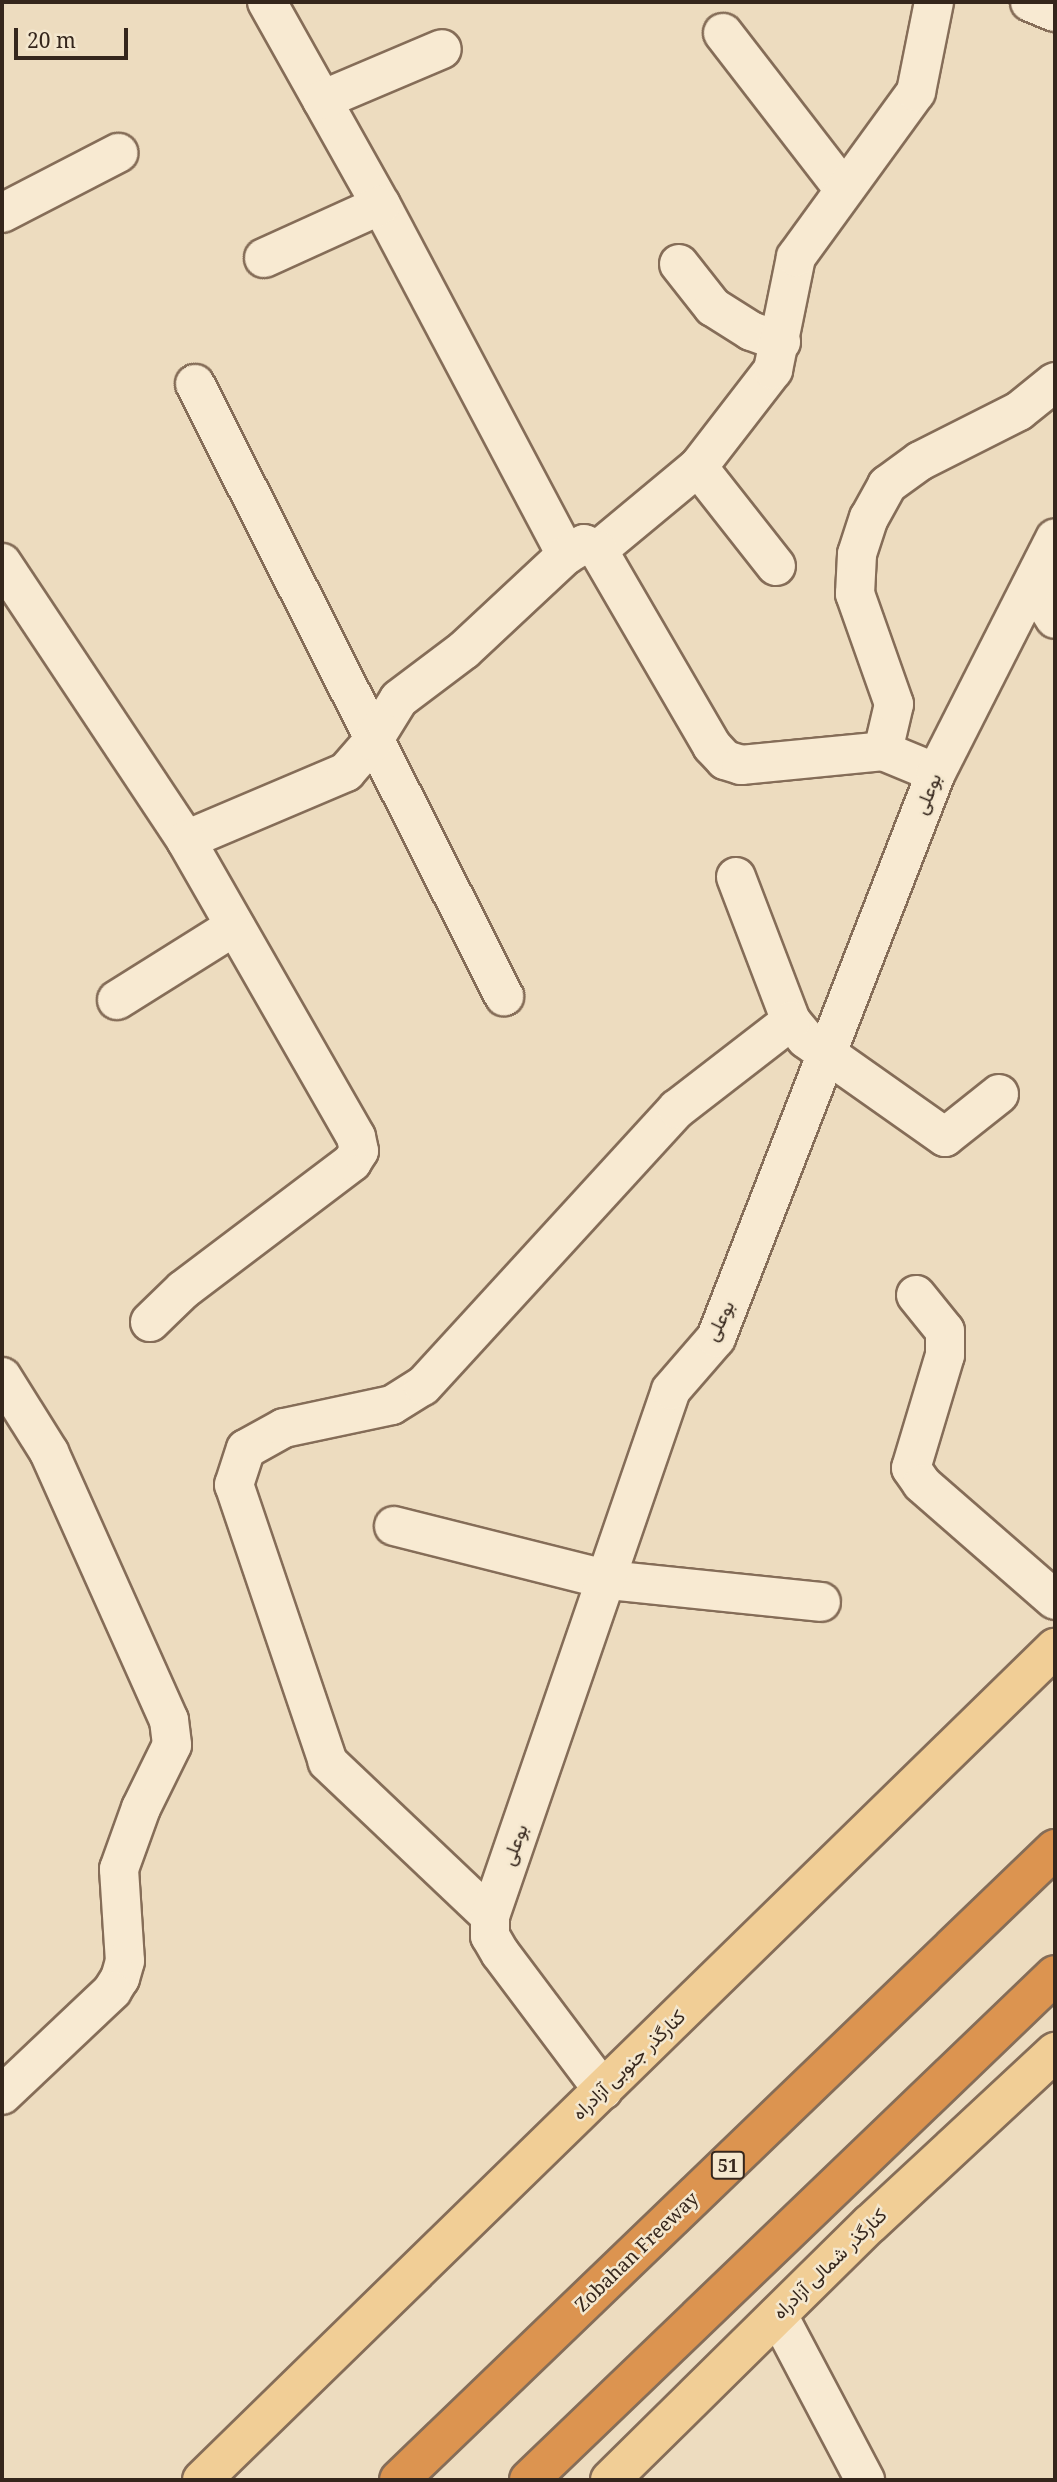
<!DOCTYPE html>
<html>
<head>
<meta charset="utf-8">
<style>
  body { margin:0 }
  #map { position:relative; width:1057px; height:2482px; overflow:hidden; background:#eddcbf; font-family:"Noto Serif",Vazirmatn,serif }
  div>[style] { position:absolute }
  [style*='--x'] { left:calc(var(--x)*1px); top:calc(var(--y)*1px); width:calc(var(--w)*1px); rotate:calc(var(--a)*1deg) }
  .roads { filter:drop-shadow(2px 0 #856d58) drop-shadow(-2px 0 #856d58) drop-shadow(0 2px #856d58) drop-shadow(0 -2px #856d58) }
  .minor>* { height:38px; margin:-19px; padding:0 19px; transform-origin:19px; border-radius:19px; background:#f8ead2 }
  .major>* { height:38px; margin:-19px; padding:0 19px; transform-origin:19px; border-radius:19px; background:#f1ce96 }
  .highway>* { height:38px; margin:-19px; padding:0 19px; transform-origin:19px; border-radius:19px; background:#dc9450 }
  span { translate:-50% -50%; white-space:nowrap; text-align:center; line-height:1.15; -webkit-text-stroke:5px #f4e7ce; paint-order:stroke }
  .shield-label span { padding:2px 5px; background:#f4e7ce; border:2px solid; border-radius:5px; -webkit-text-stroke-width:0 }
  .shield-label { font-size:18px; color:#35261c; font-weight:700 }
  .street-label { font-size:19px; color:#35261c }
  .frame { position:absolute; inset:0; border:4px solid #35261c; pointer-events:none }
  .scale { position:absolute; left:14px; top:28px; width:114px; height:32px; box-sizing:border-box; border:4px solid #35261c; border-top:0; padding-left:9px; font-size:21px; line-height:24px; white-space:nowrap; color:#35261c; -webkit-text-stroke:5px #f4e7ce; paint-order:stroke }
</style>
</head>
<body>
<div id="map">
  <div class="roads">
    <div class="minor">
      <i style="--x:267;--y:2;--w:233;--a:60.7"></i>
      <i style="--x:381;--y:205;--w:396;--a:62.1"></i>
      <i style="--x:1030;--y:2;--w:27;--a:22"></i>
      <i style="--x:723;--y:33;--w:196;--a:52.3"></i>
      <i style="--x:322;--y:100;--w:130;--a:-23"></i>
      <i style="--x:2;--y:213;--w:131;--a:-27.3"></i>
      <i style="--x:264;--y:258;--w:128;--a:-24.4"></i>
      <i style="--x:679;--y:264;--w:55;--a:51.7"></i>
      <i style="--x:713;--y:307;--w:45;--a:32.3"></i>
      <i style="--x:751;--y:331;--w:32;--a:20"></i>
      <i style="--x:195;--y:384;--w:686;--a:63.21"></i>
      <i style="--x:698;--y:467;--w:126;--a:51.8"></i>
      <i style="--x:598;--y:550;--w:130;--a:-39.7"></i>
      <i style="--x:698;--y:467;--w:123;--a:-52.3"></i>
      <i style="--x:773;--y:370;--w:115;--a:-78.5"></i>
      <i style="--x:796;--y:257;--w:204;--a:-54"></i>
      <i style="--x:916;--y:92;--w:92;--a:-78.7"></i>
      <i style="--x:2;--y:563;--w:333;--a:56.4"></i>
      <i style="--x:186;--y:840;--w:174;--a:-23"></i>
      <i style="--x:346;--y:772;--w:41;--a:-48.9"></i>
      <i style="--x:373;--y:741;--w:49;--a:-58.2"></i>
      <i style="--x:399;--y:699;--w:81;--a:-37"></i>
      <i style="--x:464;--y:650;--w:139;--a:-43"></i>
      <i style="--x:566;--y:555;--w:21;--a:-31"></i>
      <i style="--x:584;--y:544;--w:15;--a:23"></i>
      <i style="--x:598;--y:550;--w:227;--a:59.8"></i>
      <i style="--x:712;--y:746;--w:19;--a:47"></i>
      <i style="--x:725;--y:760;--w:17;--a:17"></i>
      <i style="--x:741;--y:765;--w:143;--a:-5.6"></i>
      <i style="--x:883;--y:751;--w:57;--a:22.5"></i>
      <i style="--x:1033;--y:584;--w:41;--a:57.8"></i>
      <i style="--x:883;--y:751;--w:48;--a:-76.8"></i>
      <i style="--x:894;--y:704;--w:117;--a:-109.5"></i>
      <i style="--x:855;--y:594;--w:40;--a:-87.1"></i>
      <i style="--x:857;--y:554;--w:38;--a:-72"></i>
      <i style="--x:869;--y:518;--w:38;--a:-61"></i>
      <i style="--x:887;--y:485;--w:41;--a:-36"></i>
      <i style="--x:920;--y:461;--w:111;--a:-26.8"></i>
      <i style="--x:1019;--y:411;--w:46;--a:-38.9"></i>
      <i style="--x:736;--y:877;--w:154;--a:69.1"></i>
      <i style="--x:791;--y:1021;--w:23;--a:50"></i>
      <i style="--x:806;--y:1039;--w:170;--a:35.2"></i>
      <i style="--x:945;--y:1137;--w:69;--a:-38.5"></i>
      <i style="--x:117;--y:1000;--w:139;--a:-32.1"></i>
      <i style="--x:916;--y:1295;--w:46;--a:51.1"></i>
      <i style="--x:945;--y:1331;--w:24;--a:90"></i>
      <i style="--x:945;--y:1355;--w:118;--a:106.7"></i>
      <i style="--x:911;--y:1468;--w:19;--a:55"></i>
      <i style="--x:922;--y:1484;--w:176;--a:41.1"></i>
      <i style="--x:150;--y:1322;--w:46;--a:-44.1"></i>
      <i style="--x:183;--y:1290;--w:212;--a:-37.1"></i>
      <i style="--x:352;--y:1162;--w:13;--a:-58"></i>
      <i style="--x:359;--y:1151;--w:14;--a:-102"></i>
      <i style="--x:356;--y:1137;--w:342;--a:-119.8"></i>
      <i style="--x:2;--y:1377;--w:89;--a:57.9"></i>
      <i style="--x:49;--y:1452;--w:294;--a:65.9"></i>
      <i style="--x:169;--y:1720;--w:25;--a:83"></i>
      <i style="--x:172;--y:1745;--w:70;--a:116.2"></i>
      <i style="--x:141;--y:1808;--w:65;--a:109.8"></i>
      <i style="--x:119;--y:1869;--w:92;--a:86.3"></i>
      <i style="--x:125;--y:1961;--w:18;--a:106"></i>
      <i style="--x:120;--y:1978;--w:15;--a:122"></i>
      <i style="--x:112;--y:1991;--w:151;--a:136.6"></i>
      <i style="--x:394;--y:1526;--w:222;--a:14.1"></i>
      <i style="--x:609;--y:1580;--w:213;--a:5.9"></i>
      <i style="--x:490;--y:1916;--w:224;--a:-136.5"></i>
      <i style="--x:328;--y:1762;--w:293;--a:-108.7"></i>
      <i style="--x:234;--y:1485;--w:38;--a:-72"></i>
      <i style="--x:246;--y:1449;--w:43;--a:-28.9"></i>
      <i style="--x:284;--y:1428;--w:110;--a:-12"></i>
      <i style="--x:392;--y:1405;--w:36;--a:-32"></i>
      <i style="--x:423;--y:1386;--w:376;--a:-47.5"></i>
      <i style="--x:677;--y:1109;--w:144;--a:-37.7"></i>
      <i style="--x:603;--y:2090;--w:171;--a:-126.9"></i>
      <i style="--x:500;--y:1953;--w:20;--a:-120"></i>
      <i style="--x:490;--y:1936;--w:20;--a:-90"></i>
      <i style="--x:490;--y:1916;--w:556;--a:-71.01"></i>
      <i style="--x:671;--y:1390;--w:69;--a:-49.1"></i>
      <i style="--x:716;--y:1338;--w:606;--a:-68.73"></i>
      <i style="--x:936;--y:773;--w:263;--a:-63.1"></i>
      <i style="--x:778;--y:2315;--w:187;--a:62.2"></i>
    </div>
    <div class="major">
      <i style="--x:202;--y:2480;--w:1192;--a:-44.29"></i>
      <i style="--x:610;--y:2480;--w:365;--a:-44.6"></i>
      <i style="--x:870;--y:2224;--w:253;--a:-42.9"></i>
    </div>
    <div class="highway">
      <i style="--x:399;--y:2480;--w:910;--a:-43.89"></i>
      <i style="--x:529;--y:2480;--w:729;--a:-43.83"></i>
    </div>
  </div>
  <div class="shield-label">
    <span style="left:728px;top:2165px">51</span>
  </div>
  <div class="street-label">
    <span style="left:928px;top:794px;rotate:-68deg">بوعلی</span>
    <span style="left:720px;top:1321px;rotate:-64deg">بوعلی</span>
    <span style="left:515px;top:1845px;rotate:-70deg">بوعلی</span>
    <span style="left:629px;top:2065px;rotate:-44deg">کنارگذر جنوبی آزادراه</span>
    <span style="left:637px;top:2252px;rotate:-44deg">Zobahan Freeway</span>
    <span style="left:830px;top:2264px;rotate:-44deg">کنارگذر شمالی آزادراه</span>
  </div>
  <div class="frame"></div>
  <div class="scale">20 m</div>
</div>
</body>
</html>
